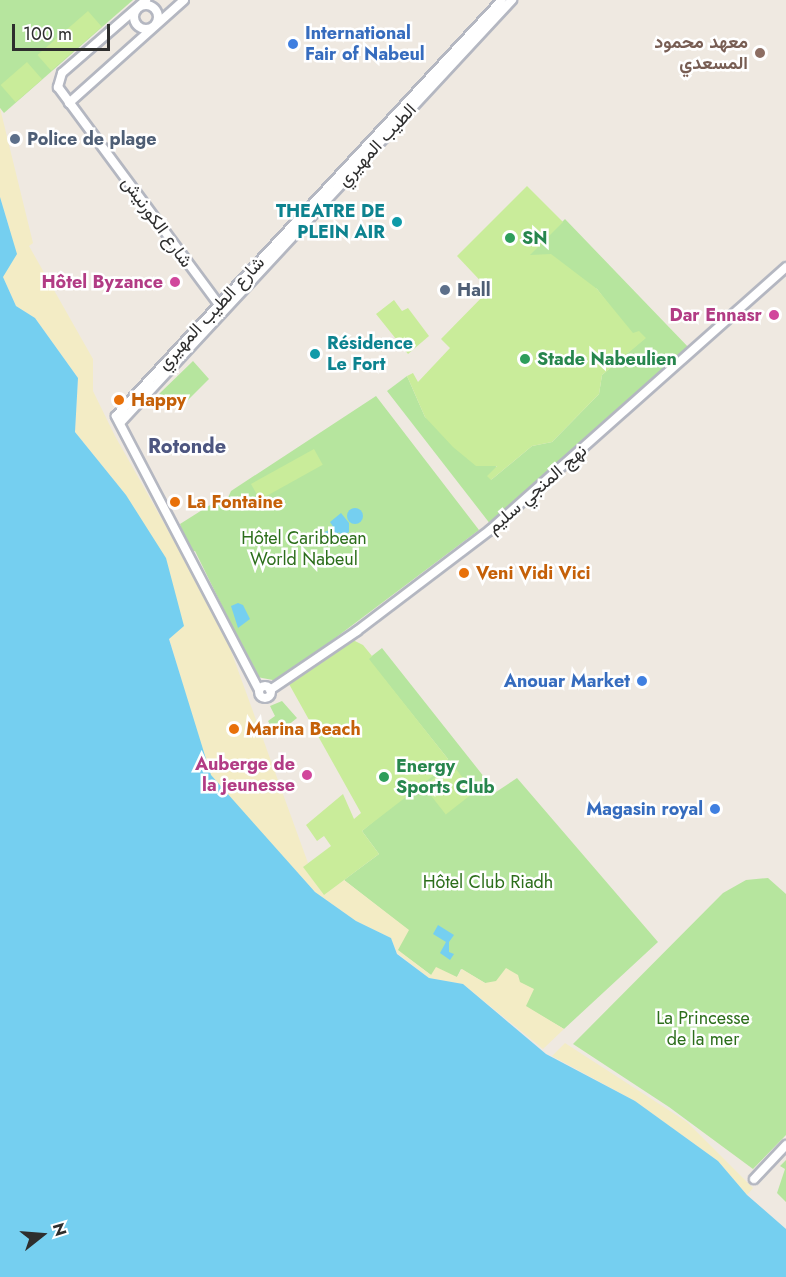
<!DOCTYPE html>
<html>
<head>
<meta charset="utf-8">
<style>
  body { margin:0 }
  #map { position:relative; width:786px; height:1277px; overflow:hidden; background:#efe9e1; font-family:Jost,Vazirmatn,sans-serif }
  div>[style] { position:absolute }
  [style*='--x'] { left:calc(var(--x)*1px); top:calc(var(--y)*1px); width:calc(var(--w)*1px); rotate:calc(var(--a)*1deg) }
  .green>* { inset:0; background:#b6e59e }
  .sand>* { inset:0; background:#f3ecc5 }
  .pitch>* { inset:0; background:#c9ec9a; transform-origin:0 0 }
  .water>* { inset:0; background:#75cff0 }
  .round { border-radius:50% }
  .roads { filter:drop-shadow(2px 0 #b4b7c1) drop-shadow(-2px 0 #b4b7c1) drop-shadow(0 2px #b4b7c1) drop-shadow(0 -2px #b4b7c1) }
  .minor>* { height:8px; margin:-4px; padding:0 4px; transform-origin:4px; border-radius:4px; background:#fff }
  .minor>.ring { margin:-4px; padding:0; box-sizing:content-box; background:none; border:8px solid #fff; border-radius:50% }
  .dots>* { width:16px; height:16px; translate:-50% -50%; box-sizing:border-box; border:3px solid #fff; border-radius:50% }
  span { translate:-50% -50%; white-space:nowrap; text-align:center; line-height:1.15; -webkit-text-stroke:5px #fff; paint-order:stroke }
  .shop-label { font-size:18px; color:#366cbe; font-weight:700 }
  .left { translate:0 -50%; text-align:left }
  .right { translate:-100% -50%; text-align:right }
  .education-label { font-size:18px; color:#785e54; font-weight:700 }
  .service-label { font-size:18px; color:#4e5e75; font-weight:700 }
  .street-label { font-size:18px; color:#2e2e2e }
  .culture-label { font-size:18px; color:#0d838f; font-weight:700 }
  .leisure-label { font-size:18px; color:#27864d; font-weight:700 }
  .hotel-label { font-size:18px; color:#b23c85; font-weight:700 }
  .food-label { font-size:18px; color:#c56008; font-weight:700 }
  .park-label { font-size:18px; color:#2c6e1b }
  .neighbourhood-label { font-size:20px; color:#4d5680; font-weight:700 }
  .north { position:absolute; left:12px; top:1205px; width:60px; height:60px; -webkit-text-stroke:4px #fff; paint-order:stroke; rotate:73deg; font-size:16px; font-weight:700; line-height:24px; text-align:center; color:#2e2e2e }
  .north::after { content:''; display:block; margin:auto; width:21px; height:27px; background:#2e2e2e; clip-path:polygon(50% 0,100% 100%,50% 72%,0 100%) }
  .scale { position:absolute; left:12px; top:24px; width:98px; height:27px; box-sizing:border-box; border:3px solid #2e2e2e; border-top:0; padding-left:8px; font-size:18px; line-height:21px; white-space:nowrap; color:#2e2e2e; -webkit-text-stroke:4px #fff; paint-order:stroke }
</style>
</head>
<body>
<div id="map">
  <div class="green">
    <i style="clip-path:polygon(0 0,133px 0,4px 113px,0 108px)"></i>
    <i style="clip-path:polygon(565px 219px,691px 350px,491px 525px,387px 391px,407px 376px,425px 417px,497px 467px,491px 480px,532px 446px,552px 442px,599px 394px,602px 375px,645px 338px,633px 334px,621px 321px,597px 289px,529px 255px)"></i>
    <i style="clip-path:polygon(193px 361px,209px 379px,182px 406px,178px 402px,174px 406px,159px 394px)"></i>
    <i style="clip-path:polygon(376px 396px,479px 530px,278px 681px,257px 677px,195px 551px,189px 553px,180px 524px,218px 500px,227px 500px,231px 491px)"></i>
    <i style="clip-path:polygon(382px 648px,496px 792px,517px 778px,658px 942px,564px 1029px,461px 969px,457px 977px,431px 975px,397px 950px,408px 930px,344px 880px,379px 854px,362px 831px,448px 759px,368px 659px)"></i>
    <i style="clip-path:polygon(282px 701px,297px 718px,276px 735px,268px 721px,275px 716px,270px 706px)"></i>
    <i style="clip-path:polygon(768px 878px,786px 894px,786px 1135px,753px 1169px,669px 1107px,573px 1044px,723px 893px,746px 880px)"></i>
    <i style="clip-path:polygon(786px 1160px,786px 1202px,777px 1193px,785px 1169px,780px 1166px)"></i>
  </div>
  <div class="sand">
    <i style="clip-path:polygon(0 108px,33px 243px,29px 246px,93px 359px,93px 391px,115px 436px,222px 626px,308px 863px,303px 867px,324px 895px,344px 880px,409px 930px,398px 950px,431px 975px,436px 967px,457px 977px,462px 969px,485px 983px,496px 981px,506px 968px,518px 975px,520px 982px,534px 989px,526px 1006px,564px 1029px,543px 1049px,463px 984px,429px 978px,397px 953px,391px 938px,356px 921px,315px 892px,210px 775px,126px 495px,75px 432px,78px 378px,35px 318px,16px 306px,3px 277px,9px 227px,0 197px)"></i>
    <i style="clip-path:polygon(565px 1043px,687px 1122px,753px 1188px,747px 1195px,718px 1161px,635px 1101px,552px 1056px)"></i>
  </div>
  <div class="pitch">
    <i style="left:88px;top:11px;width:21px;height:67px;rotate:49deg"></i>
    <i style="left:27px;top:62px;width:23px;height:35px;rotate:49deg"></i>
    <i style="clip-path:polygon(527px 186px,563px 222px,530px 255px,551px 254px,597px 289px,633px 333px,639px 331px,646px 338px,602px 375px,599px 394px,552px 442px,532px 446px,491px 480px,487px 476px,497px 466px,476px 466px,453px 447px,425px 417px,407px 376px,413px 373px,418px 382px,450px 348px,441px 339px,489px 290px,457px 256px)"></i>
    <i style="clip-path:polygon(394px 300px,402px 311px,408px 308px,429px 336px,408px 354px,376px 314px)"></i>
    <i style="left:314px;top:449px;width:18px;height:72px;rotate:61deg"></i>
    <i style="clip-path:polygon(351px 639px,363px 645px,372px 656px,369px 659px,448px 759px,446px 766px,362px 831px,379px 854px,324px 895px,303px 867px,331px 846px,324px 836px,317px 841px,306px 825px,343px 794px,354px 819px,361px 813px,289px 684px)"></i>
    <i style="left:452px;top:764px;width:36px;height:36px;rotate:52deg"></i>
  </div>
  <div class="water">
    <i style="clip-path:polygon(0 197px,17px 254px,3px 277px,16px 306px,35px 318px,78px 378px,75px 432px,126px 495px,166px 558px,184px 626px,169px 639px,211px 775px,315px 892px,356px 921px,391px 938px,397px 954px,429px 978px,463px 984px,546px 1054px,635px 1101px,718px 1161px,747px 1195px,786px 1229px,786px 1277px,0 1277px)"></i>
    <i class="round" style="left:347px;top:508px;width:16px;height:16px"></i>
    <i style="clip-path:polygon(341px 513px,349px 523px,349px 532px,342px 536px,339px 532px,331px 542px,324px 542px,322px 533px,334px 528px,330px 522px)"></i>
    <i style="clip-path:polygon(238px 603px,243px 605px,250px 619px,238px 628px,231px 606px)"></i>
    <i style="clip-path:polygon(438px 925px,454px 935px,449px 942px,449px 952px,454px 954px,450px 960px,440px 953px,446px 942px,433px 934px)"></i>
  </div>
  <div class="roads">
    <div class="minor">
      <i style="--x:146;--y:0;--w:111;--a:139"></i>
      <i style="--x:62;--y:73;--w:15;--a:106"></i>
      <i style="--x:58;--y:87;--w:274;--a:53.5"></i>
      <i class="ring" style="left:134px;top:5px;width:16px;height:16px"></i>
      <i style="--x:69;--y:103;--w:154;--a:-41.8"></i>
      <i style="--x:120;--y:423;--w:577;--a:-47.18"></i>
      <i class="ring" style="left:259px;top:686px;width:4px;height:4px"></i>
      <i style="--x:259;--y:690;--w:309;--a:-117.6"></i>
      <i style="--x:116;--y:416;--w:567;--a:-47.14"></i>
      <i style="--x:270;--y:690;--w:105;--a:-34.1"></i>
      <i style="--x:357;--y:631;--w:167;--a:-37.2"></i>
      <i style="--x:490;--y:530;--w:396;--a:-41.6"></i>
      <i style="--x:754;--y:1179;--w:47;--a:-46.7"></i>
    </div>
  </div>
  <div class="dots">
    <i style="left:293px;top:44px;background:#3f7fe0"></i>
    <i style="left:760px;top:53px;background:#8d6e63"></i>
    <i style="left:15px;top:139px;background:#5c6f8a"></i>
    <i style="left:397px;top:222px;background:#0f9aa8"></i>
    <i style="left:510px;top:238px;background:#2e9e5b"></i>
    <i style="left:175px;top:282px;background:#d1479c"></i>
    <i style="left:445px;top:290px;background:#5c6f8a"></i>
    <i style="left:774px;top:315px;background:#d1479c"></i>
    <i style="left:315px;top:354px;background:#0f9aa8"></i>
    <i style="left:525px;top:359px;background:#2e9e5b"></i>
    <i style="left:119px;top:400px;background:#e8710a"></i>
    <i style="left:175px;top:502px;background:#e8710a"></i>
    <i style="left:464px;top:573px;background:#e8710a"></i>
    <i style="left:642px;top:681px;background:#3f7fe0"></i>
    <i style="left:234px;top:729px;background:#e8710a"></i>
    <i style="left:307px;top:775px;background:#d1479c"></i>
    <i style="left:384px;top:777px;background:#2e9e5b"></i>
    <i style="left:715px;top:809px;background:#3f7fe0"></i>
  </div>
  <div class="shop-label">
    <span class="left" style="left:305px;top:44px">International<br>Fair of Nabeul</span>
    <span class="right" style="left:630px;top:681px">Anouar Market</span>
    <span class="right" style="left:703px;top:809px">Magasin royal</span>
  </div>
  <div class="education-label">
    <span class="right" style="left:748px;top:53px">معهد محمود<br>المسعدي</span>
  </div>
  <div class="service-label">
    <span class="left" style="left:27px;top:139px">Police de plage</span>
    <span class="left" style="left:457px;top:290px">Hall</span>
  </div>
  <div class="street-label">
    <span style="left:377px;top:145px;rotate:-47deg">الطيب المهيري</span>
    <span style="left:157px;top:222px;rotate:54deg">شارع الكورنيش</span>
    <span style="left:211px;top:313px;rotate:-47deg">شارع الطيب المهيري</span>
    <span style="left:537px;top:489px;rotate:-41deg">نهج المنجي سليم</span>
  </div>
  <div class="culture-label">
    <span class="right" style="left:385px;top:222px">THEATRE DE<br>PLEIN AIR</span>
    <span class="left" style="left:327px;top:354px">Résidence<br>Le Fort</span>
  </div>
  <div class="leisure-label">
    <span class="left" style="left:522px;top:238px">SN</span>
    <span class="left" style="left:537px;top:359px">Stade Nabeulien</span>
    <span class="left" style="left:396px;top:777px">Energy<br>Sports Club</span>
  </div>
  <div class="hotel-label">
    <span class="right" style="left:163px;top:282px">Hôtel Byzance</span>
    <span class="right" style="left:762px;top:315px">Dar Ennasr</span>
    <span class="right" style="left:295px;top:775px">Auberge de<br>la jeunesse</span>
  </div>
  <div class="food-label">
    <span class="left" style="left:131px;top:400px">Happy</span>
    <span class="left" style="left:187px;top:502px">La Fontaine</span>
    <span class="left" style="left:476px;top:573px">Veni Vidi Vici</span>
    <span class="left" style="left:246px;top:729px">Marina Beach</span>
  </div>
  <div class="park-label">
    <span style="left:304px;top:549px">Hôtel Caribbean<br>World Nabeul</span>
    <span style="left:488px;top:882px">Hôtel Club Riadh</span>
    <span style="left:703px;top:1029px">La Princesse<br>de la mer</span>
  </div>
  <div class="neighbourhood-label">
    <span style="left:187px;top:446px">Rotonde</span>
  </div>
  <div class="north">N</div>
  <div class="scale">100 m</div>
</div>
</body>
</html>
